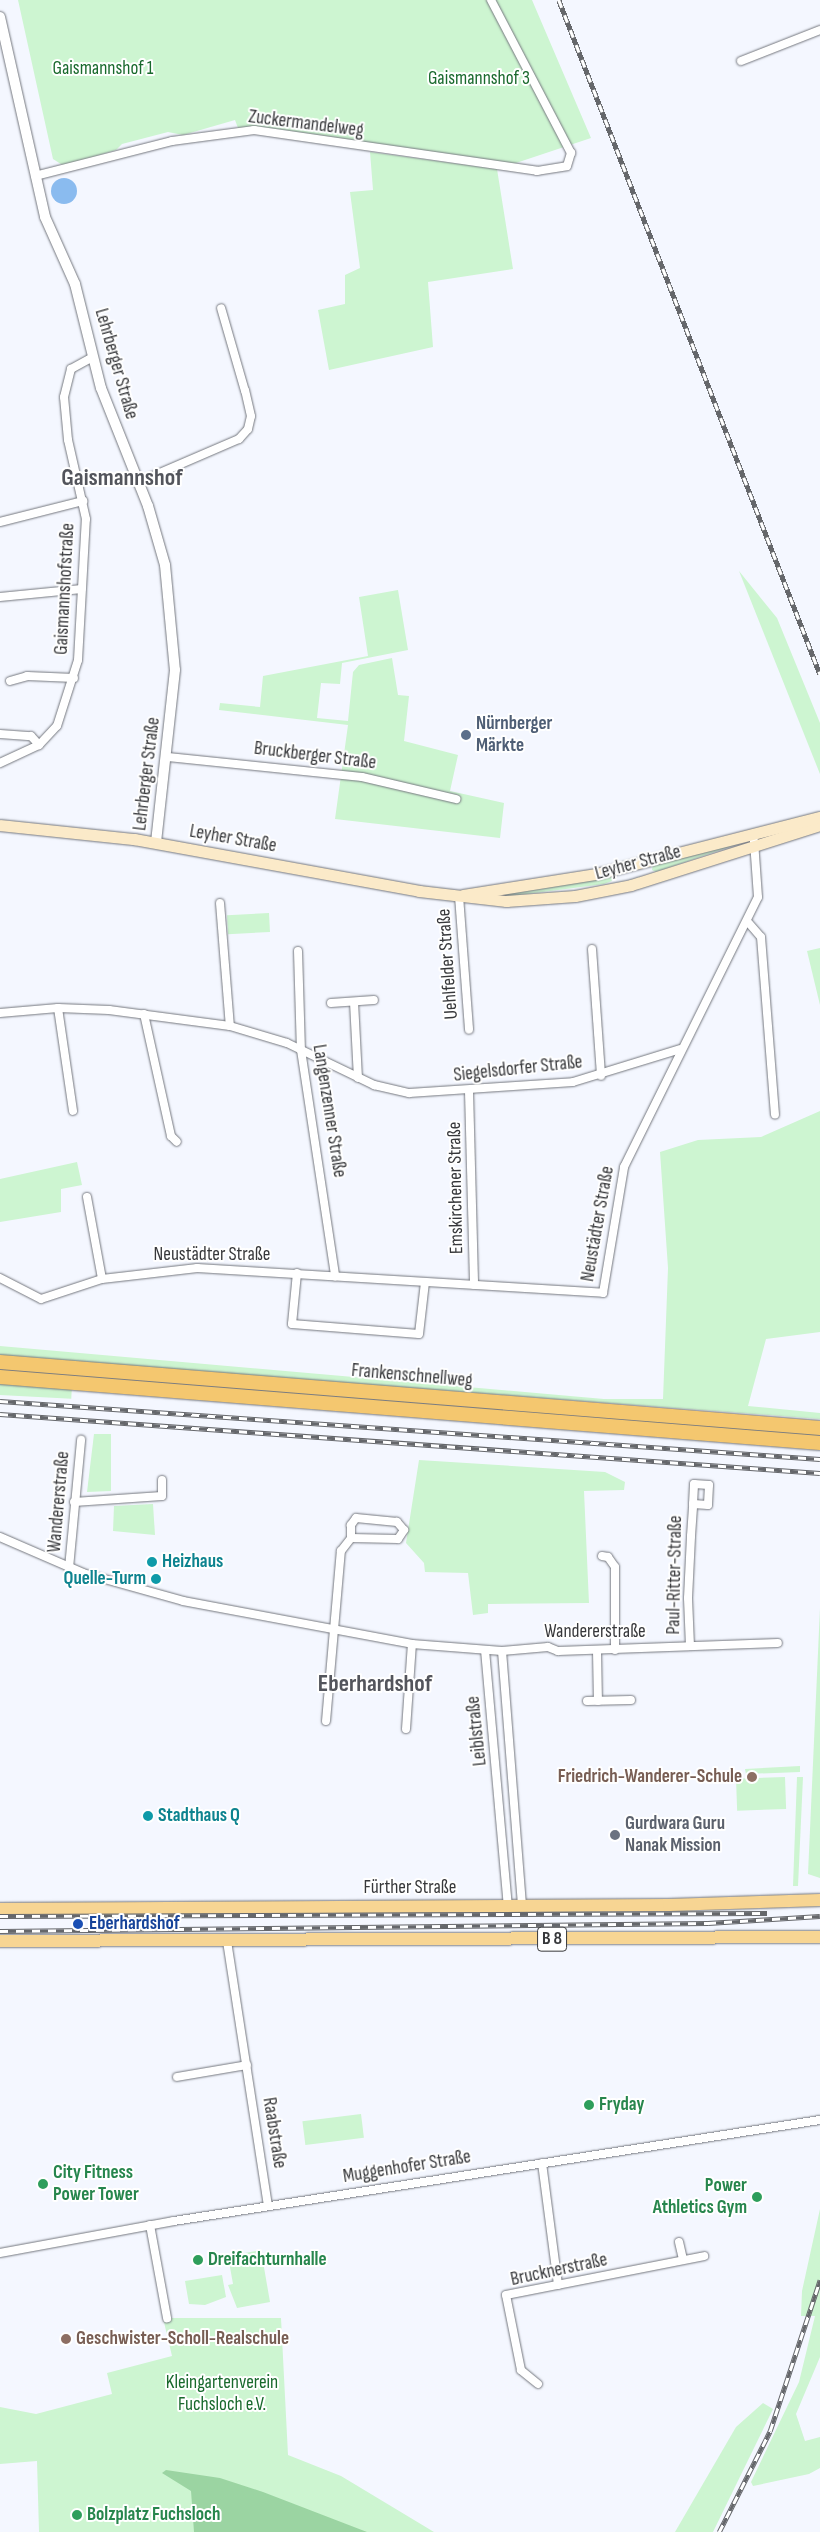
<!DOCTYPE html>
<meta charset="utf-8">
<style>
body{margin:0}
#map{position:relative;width:820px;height:2532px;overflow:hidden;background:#f4f7ff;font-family:"Sofia Sans Condensed",sans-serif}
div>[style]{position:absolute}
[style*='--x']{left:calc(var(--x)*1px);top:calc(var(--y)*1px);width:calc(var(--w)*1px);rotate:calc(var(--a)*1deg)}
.green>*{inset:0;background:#cdf5d1;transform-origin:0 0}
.forest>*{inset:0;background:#9bd4a2}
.water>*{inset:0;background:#8abbef}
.round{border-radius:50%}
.roads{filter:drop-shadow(0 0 1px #74777e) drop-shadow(0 0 1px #74777e)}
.minor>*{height:8px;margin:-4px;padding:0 4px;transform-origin:4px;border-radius:4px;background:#fff}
.tertiary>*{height:10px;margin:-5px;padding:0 5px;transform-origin:5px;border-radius:5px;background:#fff}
.secondary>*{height:11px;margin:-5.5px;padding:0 5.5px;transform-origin:5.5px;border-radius:5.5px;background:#fbeac9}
.primary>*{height:12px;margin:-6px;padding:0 6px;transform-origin:6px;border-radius:6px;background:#f7d593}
.trunk>*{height:14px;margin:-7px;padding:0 7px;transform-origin:7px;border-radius:7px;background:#f4c76f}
.rail>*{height:4.5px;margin-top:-2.25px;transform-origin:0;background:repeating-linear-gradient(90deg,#fff 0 8px,#65676b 0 16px);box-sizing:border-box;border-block:1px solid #65676b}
.dots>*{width:14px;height:14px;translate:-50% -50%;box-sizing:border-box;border:2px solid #fff;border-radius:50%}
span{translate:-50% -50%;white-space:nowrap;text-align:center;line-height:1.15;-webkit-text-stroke:4px #fff;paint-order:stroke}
.shield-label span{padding:1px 4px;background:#fff;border:1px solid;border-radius:4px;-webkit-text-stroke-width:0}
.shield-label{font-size:18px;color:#37383b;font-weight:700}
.park-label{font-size:19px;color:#18692c}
.street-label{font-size:19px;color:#37383b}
.service-label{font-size:19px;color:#4e5e75;font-weight:700}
.left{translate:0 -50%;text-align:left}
.culture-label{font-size:19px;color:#0d838f;font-weight:700}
.right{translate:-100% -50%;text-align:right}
.education-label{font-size:19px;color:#785e54;font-weight:700}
.worship-label{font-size:19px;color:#5b616d;font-weight:700}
.transit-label{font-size:19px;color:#164399;font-weight:700}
.leisure-label{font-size:19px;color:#27864d;font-weight:700}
.district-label{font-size:24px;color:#53555c;font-weight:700}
</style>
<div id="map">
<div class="green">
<i style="clip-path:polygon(18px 0,532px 0,591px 138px,513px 164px,268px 128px,238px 128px,235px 120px,183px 135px,168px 132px,122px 144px,116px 150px,64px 166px,53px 159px)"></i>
<i style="clip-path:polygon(370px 152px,497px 169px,513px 269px,428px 282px,433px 347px,329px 370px,318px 310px,345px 304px,345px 275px,360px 268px,350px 192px,373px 190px)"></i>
<i style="clip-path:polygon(739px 571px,777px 618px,820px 723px,820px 774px)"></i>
<i style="clip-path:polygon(398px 590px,408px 650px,342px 663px,340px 684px,321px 683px,317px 718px,348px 721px,353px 672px,359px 665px,392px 658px,398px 695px,409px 696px,404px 741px,458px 755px,450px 791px,504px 803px,500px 838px,335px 819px,348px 725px,219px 710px,220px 703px,260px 707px,263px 676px,368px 656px,359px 597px)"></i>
<i style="clip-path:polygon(741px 843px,656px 872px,652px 870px,653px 864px)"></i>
<i style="clip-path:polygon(611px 874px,612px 881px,604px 884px,505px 897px,479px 895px)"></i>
<i style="left:269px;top:913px;width:19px;height:42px;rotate:87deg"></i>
<i style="clip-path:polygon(820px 948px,820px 1005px,807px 951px)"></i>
<i style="clip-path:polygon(820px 1111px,820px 1332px,766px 1339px,748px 1406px,820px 1413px,820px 1419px,0 1357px,0 1346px,604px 1399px,663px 1399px,668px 1268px,660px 1152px,698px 1140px,761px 1137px)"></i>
<i style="clip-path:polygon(77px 1162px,82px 1185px,61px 1189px,61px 1212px,0 1222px,0 1179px)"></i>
<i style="left:0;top:1383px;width:72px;height:12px;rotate:3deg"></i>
<i style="clip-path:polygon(94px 1434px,111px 1434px,111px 1491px,87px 1492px)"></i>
<i style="clip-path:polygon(419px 1460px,605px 1472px,625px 1482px,624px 1490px,584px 1491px,589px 1603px,488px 1604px,488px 1613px,473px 1615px,468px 1573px,425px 1572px,424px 1563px,406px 1543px)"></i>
<i style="clip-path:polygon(153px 1504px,155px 1535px,113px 1531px,114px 1506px)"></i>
<i style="clip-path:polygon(820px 1608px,820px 1878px,808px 1874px)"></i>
<i style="clip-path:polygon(800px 1766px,800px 1772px,746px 1774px,745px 1769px)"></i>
<i style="left:785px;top:1777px;width:32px;height:49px;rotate:88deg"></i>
<i style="clip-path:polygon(797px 1777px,803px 1777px,798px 1886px,793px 1886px)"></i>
<i style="left:361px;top:2114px;width:24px;height:59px;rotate:83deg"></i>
<i style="clip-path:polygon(820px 2209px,820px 2357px,796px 2414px,805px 2441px,820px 2437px,820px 2468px,809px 2474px,753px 2486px,751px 2482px,799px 2382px,815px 2316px,801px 2316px,802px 2291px)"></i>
<i style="clip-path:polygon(261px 2250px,270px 2302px,237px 2308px,228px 2285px,233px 2284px,228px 2256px)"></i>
<i style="clip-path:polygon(222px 2275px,226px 2297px,205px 2305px,189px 2304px,185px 2281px)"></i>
<i style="clip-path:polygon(163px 2318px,281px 2318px,288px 2455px,341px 2476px,434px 2532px,39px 2532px,37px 2461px,0 2464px,0 2407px,36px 2414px,112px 2394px,107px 2373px,172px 2356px)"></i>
<i style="clip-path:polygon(763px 2403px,773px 2409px,713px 2532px,675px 2532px,736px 2427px)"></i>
</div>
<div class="forest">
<i style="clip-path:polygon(166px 2470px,220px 2478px,263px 2492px,367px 2532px,194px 2532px,191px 2491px,162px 2473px)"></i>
</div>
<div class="water">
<i class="round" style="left:51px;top:178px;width:26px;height:26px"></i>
</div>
<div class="roads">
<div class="minor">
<i style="--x:741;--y:61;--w:85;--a:-21.4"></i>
<i style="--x:35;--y:176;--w:141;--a:-14.3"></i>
<i style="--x:172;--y:141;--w:83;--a:-7.6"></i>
<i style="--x:254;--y:130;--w:286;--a:8.2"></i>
<i style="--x:537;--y:171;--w:30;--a:-9"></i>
<i style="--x:567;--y:166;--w:14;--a:-73"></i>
<i style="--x:571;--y:153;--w:173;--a:-117.6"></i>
<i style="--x:139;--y:482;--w:109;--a:-23.3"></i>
<i style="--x:239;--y:439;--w:13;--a:-48"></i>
<i style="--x:248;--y:429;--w:13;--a:-77"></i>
<i style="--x:251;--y:416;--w:26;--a:-103"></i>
<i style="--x:245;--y:391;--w:86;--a:-106.1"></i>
<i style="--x:0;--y:522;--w:86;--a:-14.2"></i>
<i style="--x:0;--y:597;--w:82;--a:-5.6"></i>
<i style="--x:10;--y:681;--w:18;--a:-16"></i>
<i style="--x:27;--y:676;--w:47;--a:2.4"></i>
<i style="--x:0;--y:734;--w:31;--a:4"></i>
<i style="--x:31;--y:736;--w:12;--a:48"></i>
<i style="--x:168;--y:757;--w:195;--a:5.9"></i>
<i style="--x:362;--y:777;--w:97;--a:13.2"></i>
<i style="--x:0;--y:763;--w:43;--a:-24.8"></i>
<i style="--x:39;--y:745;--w:26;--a:-47"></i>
<i style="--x:57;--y:726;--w:69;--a:-72.3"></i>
<i style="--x:78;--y:660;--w:141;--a:-86.8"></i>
<i style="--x:86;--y:519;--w:81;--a:-102.8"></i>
<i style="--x:68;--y:440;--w:43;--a:-95.3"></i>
<i style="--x:64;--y:397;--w:29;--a:-76"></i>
<i style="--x:71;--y:369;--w:25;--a:-29"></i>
<i style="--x:459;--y:896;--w:134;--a:85.7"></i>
<i style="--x:220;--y:903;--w:123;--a:85.4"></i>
<i style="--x:747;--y:921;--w:21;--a:49"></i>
<i style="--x:761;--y:937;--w:178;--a:85.5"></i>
<i style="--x:592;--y:949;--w:127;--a:85.9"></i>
<i style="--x:298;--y:951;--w:99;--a:88.3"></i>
<i style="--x:301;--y:1050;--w:229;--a:81.4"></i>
<i style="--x:354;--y:1002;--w:76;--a:87"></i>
<i style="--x:331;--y:1003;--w:43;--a:-4"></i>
<i style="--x:58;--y:1008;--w:104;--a:81.7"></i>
<i style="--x:0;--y:1013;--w:58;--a:-4.9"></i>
<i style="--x:58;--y:1008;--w:51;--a:2.2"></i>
<i style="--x:109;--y:1010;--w:122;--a:7.5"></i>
<i style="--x:230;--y:1026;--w:59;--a:16.6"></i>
<i style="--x:287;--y:1043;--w:97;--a:25.8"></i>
<i style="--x:374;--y:1085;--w:36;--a:13"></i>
<i style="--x:409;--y:1093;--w:164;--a:-3.8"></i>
<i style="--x:573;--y:1082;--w:112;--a:-17.1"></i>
<i style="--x:144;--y:1014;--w:125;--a:77.5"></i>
<i style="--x:171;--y:1136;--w:8;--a:45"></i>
<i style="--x:469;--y:1091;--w:194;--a:88.5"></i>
<i style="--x:87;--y:1197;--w:83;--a:79.6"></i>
<i style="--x:297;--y:1273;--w:51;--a:95.6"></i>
<i style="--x:292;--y:1324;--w:127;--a:4.5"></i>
<i style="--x:419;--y:1334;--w:52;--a:-83.4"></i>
<i style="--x:0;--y:1278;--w:46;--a:27.1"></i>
<i style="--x:41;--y:1299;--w:64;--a:-18.2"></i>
<i style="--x:102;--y:1279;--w:96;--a:-6.6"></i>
<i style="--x:197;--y:1268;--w:407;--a:3.5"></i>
<i style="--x:603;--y:1293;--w:128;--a:-80.5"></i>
<i style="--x:624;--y:1167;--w:301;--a:-63.6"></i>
<i style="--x:758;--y:897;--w:56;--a:-94.1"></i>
<i style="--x:74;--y:1502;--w:88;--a:-3.9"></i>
<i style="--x:162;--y:1496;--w:16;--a:-90"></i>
<i style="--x:0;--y:1537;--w:90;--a:23.4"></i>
<i style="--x:83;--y:1573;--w:104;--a:15.6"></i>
<i style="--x:183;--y:1601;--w:233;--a:10.6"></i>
<i style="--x:412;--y:1644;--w:90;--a:4.4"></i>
<i style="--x:502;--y:1651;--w:46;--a:-5"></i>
<i style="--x:548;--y:1647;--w:11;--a:22"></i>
<i style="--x:558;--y:1651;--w:220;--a:-2.1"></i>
<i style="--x:602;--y:1556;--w:6;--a:9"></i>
<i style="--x:608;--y:1557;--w:12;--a:55"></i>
<i style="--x:615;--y:1567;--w:83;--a:90"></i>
<i style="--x:69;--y:1568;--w:129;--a:-84.6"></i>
<i style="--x:690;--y:1646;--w:48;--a:-92.4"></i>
<i style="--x:688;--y:1598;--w:62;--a:-87.2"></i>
<i style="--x:691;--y:1536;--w:32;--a:-86"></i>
<i style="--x:693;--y:1504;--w:20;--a:-87"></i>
<i style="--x:694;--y:1484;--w:15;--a:4"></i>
<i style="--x:709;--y:1485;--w:20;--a:93"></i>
<i style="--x:708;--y:1505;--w:15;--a:-176"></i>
<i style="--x:485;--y:1650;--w:258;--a:84.9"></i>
<i style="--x:502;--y:1651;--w:256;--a:85.5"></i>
<i style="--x:597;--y:1651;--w:50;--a:88.9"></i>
<i style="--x:587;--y:1701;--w:44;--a:-1.3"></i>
<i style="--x:326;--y:1721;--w:171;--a:-85"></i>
<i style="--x:341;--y:1551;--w:16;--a:-52"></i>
<i style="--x:351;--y:1538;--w:47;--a:1.2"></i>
<i style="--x:398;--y:1539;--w:11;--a:-56"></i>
<i style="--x:404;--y:1530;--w:11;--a:-131"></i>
<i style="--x:397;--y:1522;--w:41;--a:-174.4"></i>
<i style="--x:356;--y:1518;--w:9;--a:126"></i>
<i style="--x:351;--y:1525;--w:13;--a:90"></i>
<i style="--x:406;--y:1729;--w:85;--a:-86"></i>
<i style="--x:227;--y:1941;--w:267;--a:81.2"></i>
<i style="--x:177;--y:2077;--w:71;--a:-9.7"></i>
<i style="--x:542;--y:2163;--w:123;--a:82.5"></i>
<i style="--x:150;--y:2225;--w:95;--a:79.6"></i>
<i style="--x:679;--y:2242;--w:18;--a:77"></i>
<i style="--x:0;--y:2253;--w:177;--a:-10.4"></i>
<i style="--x:174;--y:2221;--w:654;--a:-8.89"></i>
<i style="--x:538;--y:2384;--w:22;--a:-141"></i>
<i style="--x:521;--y:2370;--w:76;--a:-101.3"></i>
<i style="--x:506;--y:2295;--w:202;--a:-11.1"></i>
</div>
<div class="tertiary">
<i style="--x:0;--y:17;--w:205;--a:77.3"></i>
<i style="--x:45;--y:217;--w:73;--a:65.9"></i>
<i style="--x:75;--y:284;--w:107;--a:76"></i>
<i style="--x:101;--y:388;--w:127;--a:68.3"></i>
<i style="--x:148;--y:506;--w:61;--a:73.9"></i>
<i style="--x:165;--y:565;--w:105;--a:84.6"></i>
<i style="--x:175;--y:670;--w:174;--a:96.3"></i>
</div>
<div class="secondary">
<i style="--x:0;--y:825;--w:135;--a:6"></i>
<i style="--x:134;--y:839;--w:290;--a:10.3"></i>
<i style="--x:419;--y:891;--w:88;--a:6.6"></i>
<i style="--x:506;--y:901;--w:69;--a:-4.1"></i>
<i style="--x:575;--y:896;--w:57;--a:-11.1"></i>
<i style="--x:631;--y:885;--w:198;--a:-17.6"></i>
<i style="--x:463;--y:895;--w:135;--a:-9"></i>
<i style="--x:596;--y:874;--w:231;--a:-14.3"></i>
</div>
<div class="primary">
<i style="--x:0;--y:1909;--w:669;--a:-0.34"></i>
<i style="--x:669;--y:1905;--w:151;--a:-1.9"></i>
<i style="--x:0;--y:1941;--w:820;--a:-0.28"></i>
</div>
<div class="trunk">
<i style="--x:0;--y:1362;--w:823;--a:4.6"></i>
<i style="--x:0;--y:1377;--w:823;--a:4.6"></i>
</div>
</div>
<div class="rail">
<i style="--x:559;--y:0;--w:723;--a:68.83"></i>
<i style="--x:0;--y:1401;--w:822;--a:4.05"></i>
<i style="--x:0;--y:1414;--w:822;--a:4.12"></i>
<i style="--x:0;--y:1916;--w:767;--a:-0.22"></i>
<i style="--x:0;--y:1931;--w:708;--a:-0.65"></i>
<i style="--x:708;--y:1923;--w:112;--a:-3.6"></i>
<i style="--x:719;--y:2532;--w:113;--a:-63.2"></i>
<i style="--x:770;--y:2431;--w:159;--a:-71.7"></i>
</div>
<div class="dots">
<i style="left:466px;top:735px;background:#5c6f8a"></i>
<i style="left:152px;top:1562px;background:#0f9aa8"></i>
<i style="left:156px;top:1579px;background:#0f9aa8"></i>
<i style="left:752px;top:1777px;background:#8d6e63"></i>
<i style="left:148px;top:1816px;background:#0f9aa8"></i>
<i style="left:615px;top:1835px;background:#6b7280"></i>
<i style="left:78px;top:1924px;background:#1a4fb4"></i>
<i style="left:589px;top:2105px;background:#2e9e5b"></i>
<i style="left:43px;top:2184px;background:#2e9e5b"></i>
<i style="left:757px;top:2197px;background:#2e9e5b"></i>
<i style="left:198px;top:2260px;background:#2e9e5b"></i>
<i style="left:66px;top:2339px;background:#8d6e63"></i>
<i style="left:77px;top:2515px;background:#2e9e5b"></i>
</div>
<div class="shield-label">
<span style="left:552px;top:1939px">B 8</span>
</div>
<div class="park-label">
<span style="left:103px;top:69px">Gaismannshof 1</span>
<span style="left:479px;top:79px">Gaismannshof 3</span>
<span style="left:222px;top:2394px">Kleingartenverein<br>Fuchsloch e.V.</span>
</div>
<div class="street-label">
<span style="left:306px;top:124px;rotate:7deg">Zuckermandelweg</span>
<span style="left:116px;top:364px;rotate:74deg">Lehrberger Straße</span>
<span style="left:65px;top:589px;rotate:-87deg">Gaismannshofstraße</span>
<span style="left:315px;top:756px;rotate:7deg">Bruckberger Straße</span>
<span style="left:147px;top:774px;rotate:-83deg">Lehrberger Straße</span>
<span style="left:233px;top:839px;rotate:10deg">Leyher Straße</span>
<span style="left:638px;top:863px;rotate:-15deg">Leyher Straße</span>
<span style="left:448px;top:964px;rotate:-94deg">Uehlfelder Straße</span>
<span style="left:518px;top:1069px;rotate:-6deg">Siegelsdorfer Straße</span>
<span style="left:329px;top:1111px;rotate:81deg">Langenzenner Straße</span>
<span style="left:456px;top:1188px;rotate:-91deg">Emskirchener Straße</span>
<span style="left:598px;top:1224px;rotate:-80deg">Neustädter Straße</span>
<span style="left:212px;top:1255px">Neustädter Straße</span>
<span style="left:412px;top:1376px;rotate:5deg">Frankenschnellweg</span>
<span style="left:59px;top:1502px;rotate:-85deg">Wandererstraße</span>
<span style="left:675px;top:1575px;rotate:-89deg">Paul-Ritter-Straße</span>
<span style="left:595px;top:1632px">Wandererstraße</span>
<span style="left:477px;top:1731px;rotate:-96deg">Leiblstraße</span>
<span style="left:410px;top:1888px">Fürther Straße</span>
<span style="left:274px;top:2133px;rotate:81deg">Raabstraße</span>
<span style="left:407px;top:2167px;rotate:-9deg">Muggenhofer Straße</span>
<span style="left:559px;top:2270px;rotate:-12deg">Brucknerstraße</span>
</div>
<div class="service-label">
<span class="left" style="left:476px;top:735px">Nürnberger<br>Märkte</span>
</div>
<div class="culture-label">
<span class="left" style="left:162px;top:1562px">Heizhaus</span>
<span class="right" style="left:146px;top:1579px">Quelle-Turm</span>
<span class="left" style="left:158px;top:1816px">Stadthaus Q</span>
</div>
<div class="education-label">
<span class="right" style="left:742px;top:1777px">Friedrich-Wanderer-Schule</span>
<span class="left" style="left:76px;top:2339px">Geschwister-Scholl-Realschule</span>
</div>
<div class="worship-label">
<span class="left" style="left:625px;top:1835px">Gurdwara Guru<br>Nanak Mission</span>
</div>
<div class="transit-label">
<span class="left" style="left:89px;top:1924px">Eberhardshof</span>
</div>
<div class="leisure-label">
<span class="left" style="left:599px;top:2105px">Fryday</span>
<span class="left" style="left:53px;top:2184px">City Fitness<br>Power Tower</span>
<span class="right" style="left:747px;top:2197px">Power<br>Athletics Gym</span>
<span class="left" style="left:208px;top:2260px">Dreifachturnhalle</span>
<span class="left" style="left:87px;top:2515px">Bolzplatz Fuchsloch</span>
</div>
<div class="district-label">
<span style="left:122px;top:478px">Gaismannshof</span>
<span style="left:375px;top:1684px">Eberhardshof</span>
</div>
</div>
